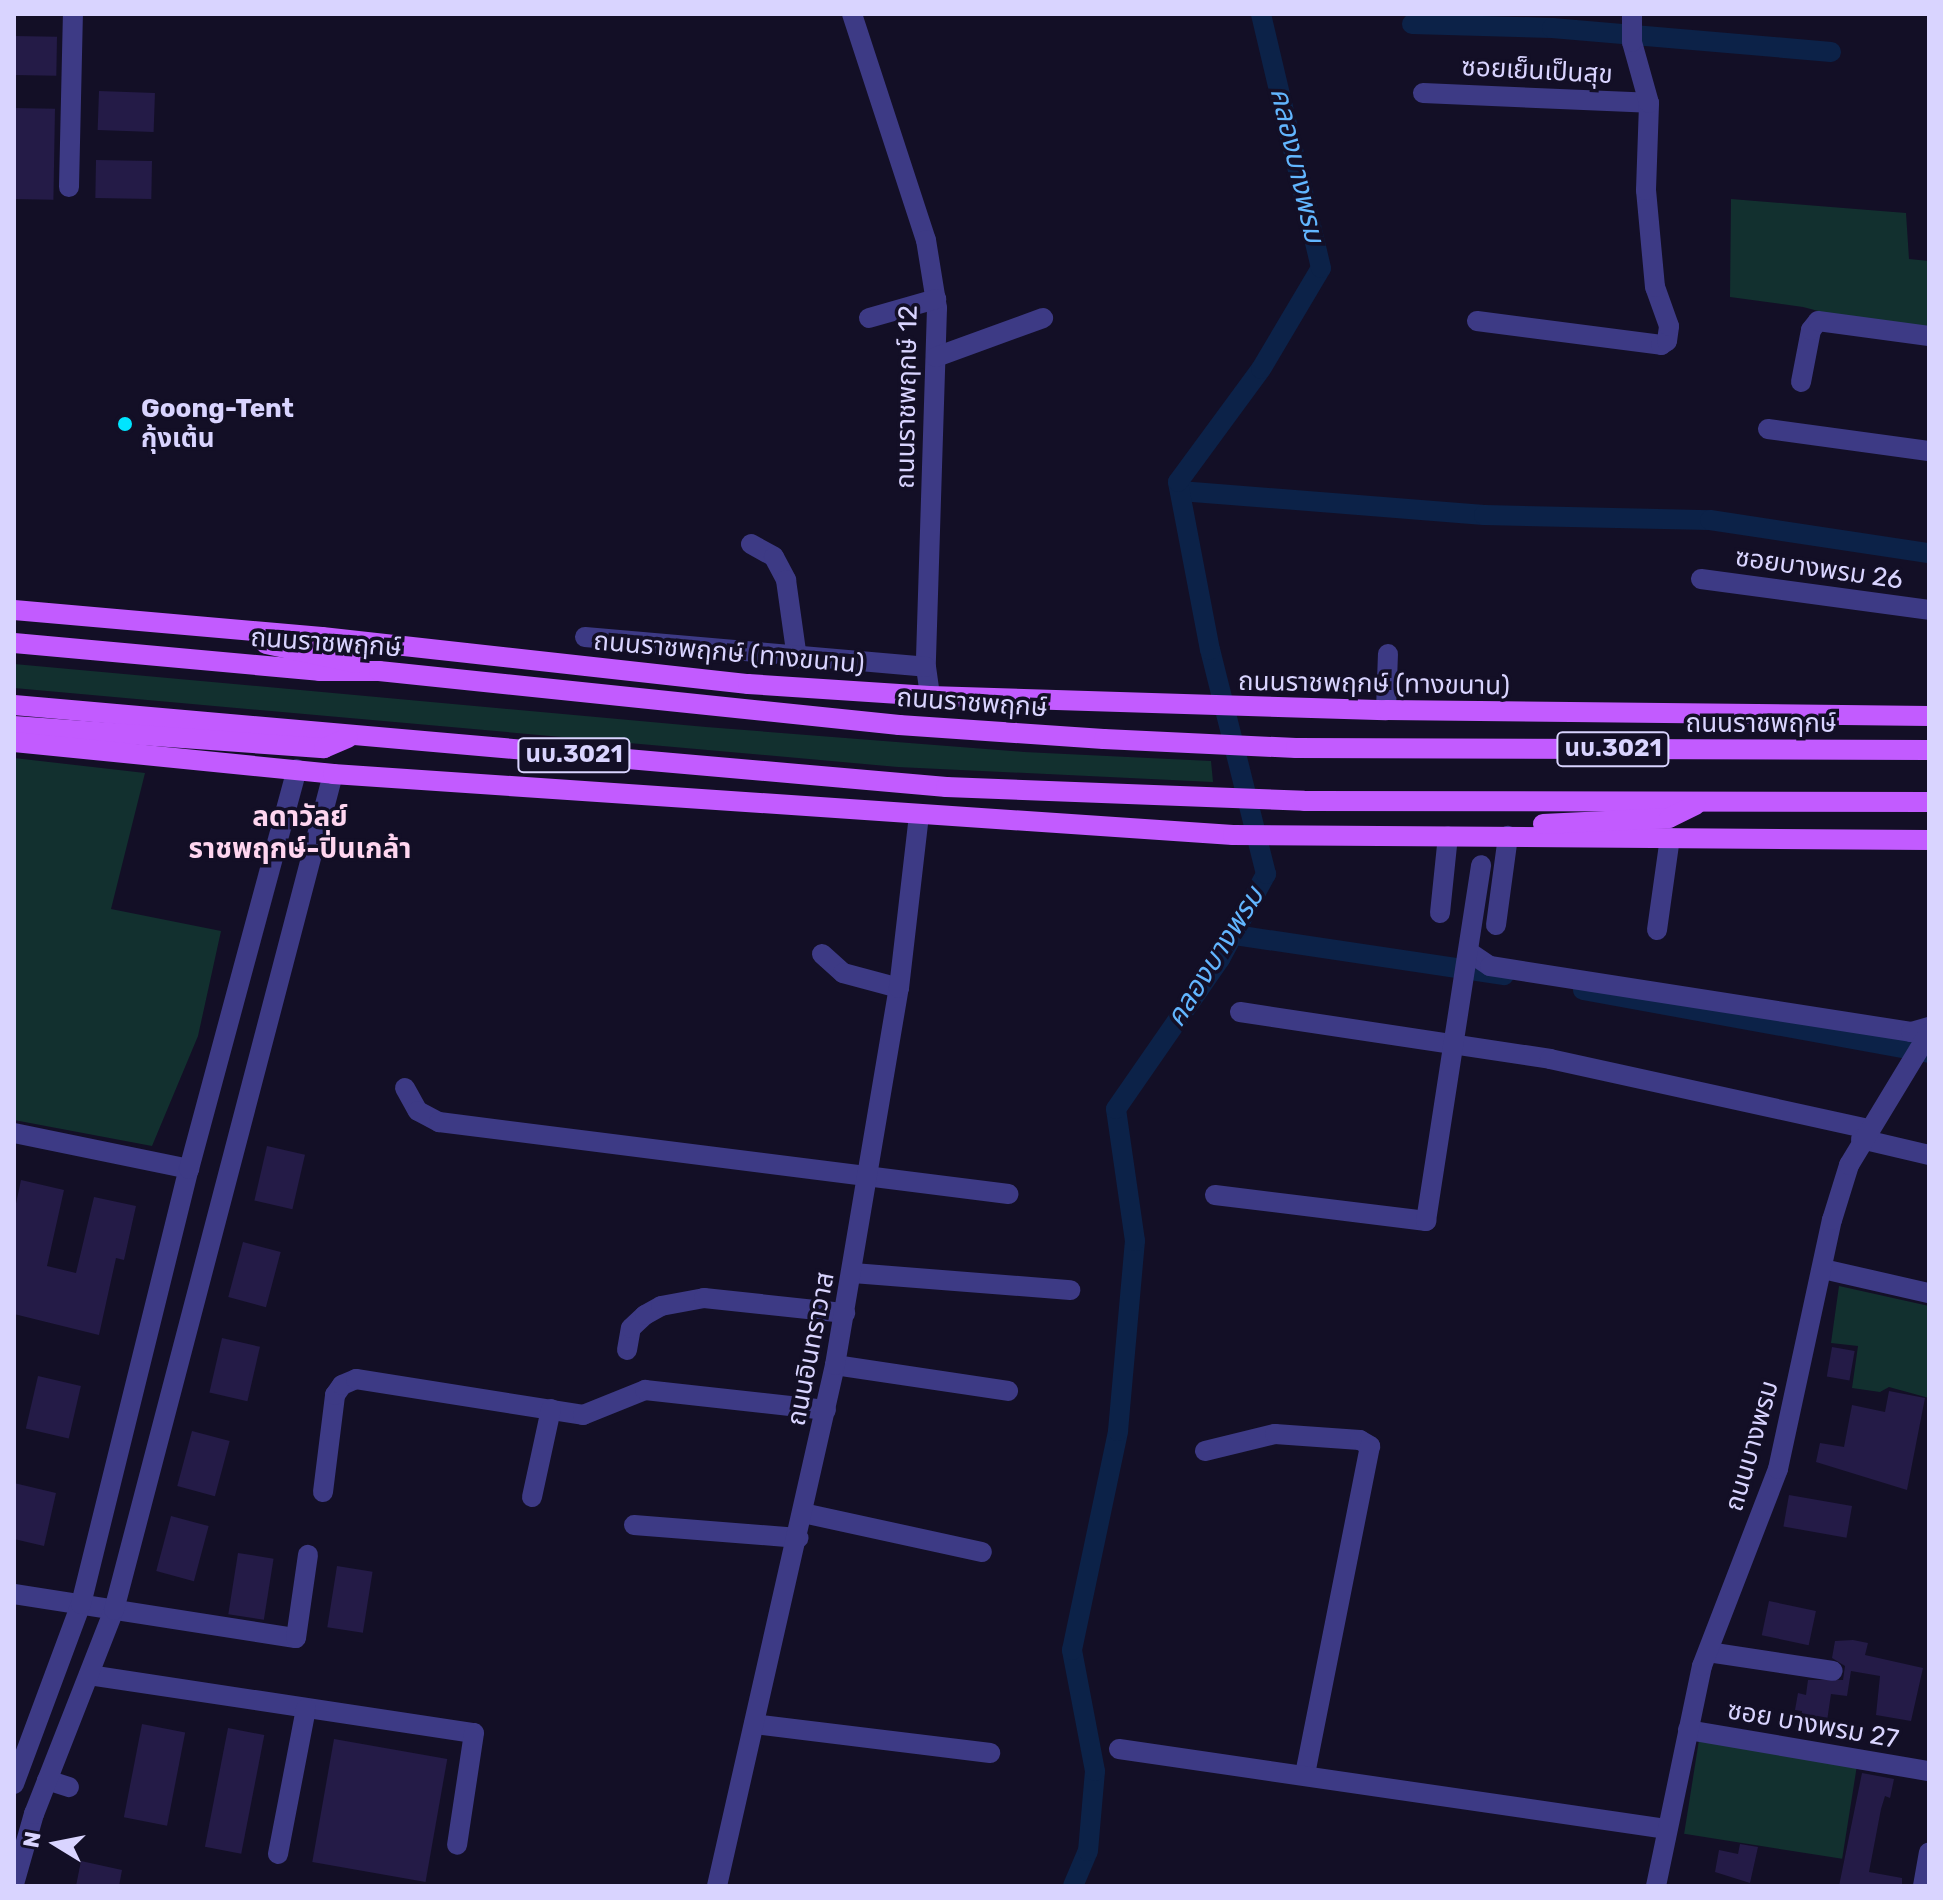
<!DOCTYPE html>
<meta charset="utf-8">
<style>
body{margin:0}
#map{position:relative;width:1943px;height:1900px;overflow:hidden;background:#130f26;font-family:Rubik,"Noto Sans Thai",sans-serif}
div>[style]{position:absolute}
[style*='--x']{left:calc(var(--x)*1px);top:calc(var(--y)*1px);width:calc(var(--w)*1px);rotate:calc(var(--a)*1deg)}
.green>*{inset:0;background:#12302f;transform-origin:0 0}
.canal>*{height:20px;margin:-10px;padding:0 10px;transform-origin:10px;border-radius:10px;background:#0c2248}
.building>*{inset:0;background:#241b47;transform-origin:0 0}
.minor>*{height:20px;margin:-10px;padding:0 10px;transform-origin:10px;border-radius:10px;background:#3d3a85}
.major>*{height:20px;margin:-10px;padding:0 10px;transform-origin:10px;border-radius:10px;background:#c25bff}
.dots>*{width:22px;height:22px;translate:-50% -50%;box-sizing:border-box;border:4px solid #130f26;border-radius:50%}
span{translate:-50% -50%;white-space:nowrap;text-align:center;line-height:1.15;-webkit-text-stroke:7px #130f26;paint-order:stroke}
.shield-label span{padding:2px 6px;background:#130f26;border:2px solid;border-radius:6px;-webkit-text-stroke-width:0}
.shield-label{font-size:24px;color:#d9d4ff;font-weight:700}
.street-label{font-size:26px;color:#d9d4ff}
.poi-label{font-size:26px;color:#d9d4ff;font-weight:700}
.left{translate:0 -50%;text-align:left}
.water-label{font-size:28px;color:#62b6ff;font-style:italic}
.neighbourhood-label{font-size:28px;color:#ffd6f0;font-weight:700}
.frame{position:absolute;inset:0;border:16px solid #d9d4ff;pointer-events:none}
.north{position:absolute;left:16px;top:1804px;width:80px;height:80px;-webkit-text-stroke:6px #130f26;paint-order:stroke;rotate:280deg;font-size:22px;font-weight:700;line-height:32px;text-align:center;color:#d9d4ff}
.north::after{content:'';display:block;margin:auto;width:28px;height:36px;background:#d9d4ff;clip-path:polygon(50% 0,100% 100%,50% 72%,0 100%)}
</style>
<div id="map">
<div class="green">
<i style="clip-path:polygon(1731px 199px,1906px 213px,1909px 259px,1929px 261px,1929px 330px,1887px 329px,1803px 307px,1730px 297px)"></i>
<i style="clip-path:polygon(14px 664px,706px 727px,1024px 752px,1211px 761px,1213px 782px,898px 767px,14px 688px)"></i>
<i style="clip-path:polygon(14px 758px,145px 773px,111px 909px,221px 931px,198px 1036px,152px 1146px,14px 1120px)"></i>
<i style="clip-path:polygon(1839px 1286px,1929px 1306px,1929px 1398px,1889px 1387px,1880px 1392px,1852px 1388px,1858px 1346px,1831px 1343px)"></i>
<i style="left:1699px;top:1740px;width:160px;height:95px;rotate:9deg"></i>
</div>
<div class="canal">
<i style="--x:1412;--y:24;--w:140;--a:1.6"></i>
<i style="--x:1552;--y:28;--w:280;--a:4.9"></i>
<i style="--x:1180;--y:491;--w:305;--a:4.5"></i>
<i style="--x:1484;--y:515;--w:226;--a:1.3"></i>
<i style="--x:1710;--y:520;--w:221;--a:8.6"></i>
<i style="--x:1235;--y:935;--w:272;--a:8.5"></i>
<i style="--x:1583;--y:990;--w:352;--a:10.3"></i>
<i style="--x:1073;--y:1886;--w:38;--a:-67"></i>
<i style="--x:1088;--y:1851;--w:80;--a:-85"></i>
<i style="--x:1095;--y:1771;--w:123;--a:-100.8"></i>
<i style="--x:1072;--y:1650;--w:224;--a:-78.1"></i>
<i style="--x:1118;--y:1431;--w:191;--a:-84.9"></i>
<i style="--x:1135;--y:1241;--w:133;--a:-98.2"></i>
<i style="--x:1116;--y:1109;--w:183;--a:-55.3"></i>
<i style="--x:1220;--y:959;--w:97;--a:-61.6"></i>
<i style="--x:1266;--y:874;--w:231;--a:-104"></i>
<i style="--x:1210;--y:650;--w:171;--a:-100.8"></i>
<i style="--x:1178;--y:482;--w:140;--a:-53.7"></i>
<i style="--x:1261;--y:369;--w:117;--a:-59.3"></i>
<i style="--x:1321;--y:268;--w:261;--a:-103.3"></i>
</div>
<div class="building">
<i style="left:14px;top:36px;width:43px;height:39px;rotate:1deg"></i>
<i style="left:99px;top:91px;width:56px;height:39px;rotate:2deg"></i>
<i style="left:14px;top:108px;width:41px;height:91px;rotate:1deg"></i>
<i style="left:96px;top:160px;width:56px;height:38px;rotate:1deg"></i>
<i style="left:267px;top:1146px;width:39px;height:56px;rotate:13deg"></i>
<i style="clip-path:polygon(21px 1180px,64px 1190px,47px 1266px,76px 1273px,94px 1197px,136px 1206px,124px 1260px,116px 1258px,99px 1335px,14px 1314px,14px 1213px)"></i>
<i style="left:243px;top:1242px;width:39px;height:57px;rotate:15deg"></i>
<i style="left:222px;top:1338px;width:39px;height:56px;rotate:13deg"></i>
<i style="left:1832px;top:1347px;width:23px;height:30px;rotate:10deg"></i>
<i style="left:38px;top:1376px;width:44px;height:54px;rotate:13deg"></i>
<i style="clip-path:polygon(1889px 1391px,1925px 1398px,1907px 1490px,1816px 1462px,1820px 1443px,1844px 1447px,1852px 1405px,1885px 1412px)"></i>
<i style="left:192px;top:1431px;width:39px;height:57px;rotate:15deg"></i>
<i style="clip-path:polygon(14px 1483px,56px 1493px,44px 1546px,14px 1539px)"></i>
<i style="left:1789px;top:1495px;width:64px;height:32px;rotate:10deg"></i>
<i style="left:171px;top:1516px;width:39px;height:57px;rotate:15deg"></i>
<i style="left:238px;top:1553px;width:36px;height:62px;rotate:9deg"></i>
<i style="left:337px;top:1566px;width:36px;height:62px;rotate:9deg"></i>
<i style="left:1769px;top:1601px;width:48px;height:35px;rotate:12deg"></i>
<i style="clip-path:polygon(1853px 1640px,1868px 1643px,1865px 1655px,1923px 1668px,1911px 1721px,1876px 1715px,1880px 1676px,1851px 1671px,1847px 1696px,1831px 1694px,1827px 1721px,1801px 1718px,1802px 1711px,1795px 1710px,1798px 1693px,1806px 1695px,1808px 1680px,1843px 1680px,1845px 1666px,1832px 1658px,1835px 1641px)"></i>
<i style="left:142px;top:1724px;width:44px;height:95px;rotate:11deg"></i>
<i style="left:228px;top:1728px;width:37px;height:121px;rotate:11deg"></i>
<i style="left:334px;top:1739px;width:115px;height:125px;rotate:10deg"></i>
<i style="clip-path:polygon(1862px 1773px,1894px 1779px,1890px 1798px,1885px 1796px,1881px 1809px,1869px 1872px,1902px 1878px,1902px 1886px,1839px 1886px)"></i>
<i style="clip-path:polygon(1740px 1844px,1758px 1847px,1750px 1883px,1715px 1872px,1719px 1850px,1738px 1854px)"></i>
<i style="clip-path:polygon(81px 1861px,122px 1870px,119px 1886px,76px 1886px)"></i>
</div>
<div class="minor">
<i style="--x:852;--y:14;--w:238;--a:71.9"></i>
<i style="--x:926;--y:240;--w:69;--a:80.8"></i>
<i style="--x:937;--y:308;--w:359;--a:91.8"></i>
<i style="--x:926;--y:667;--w:29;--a:82"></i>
<i style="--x:1423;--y:93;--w:226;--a:2.5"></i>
<i style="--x:69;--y:187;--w:173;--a:-88.7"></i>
<i style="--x:869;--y:318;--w:70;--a:-15.8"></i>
<i style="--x:1477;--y:321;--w:186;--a:7.4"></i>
<i style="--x:1661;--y:345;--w:7;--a:-34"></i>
<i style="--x:1667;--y:341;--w:15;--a:-82"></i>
<i style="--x:1669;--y:326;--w:41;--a:-109.7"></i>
<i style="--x:1655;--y:287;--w:97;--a:-95.3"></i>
<i style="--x:1646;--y:190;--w:87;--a:-88"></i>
<i style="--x:1649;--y:103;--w:63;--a:-105.6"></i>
<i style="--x:1632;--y:42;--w:28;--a:-90"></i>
<i style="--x:936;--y:357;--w:114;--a:-20"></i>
<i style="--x:1801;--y:382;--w:53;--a:-79.1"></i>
<i style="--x:1811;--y:330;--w:11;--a:-52"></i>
<i style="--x:1818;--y:321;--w:112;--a:7.7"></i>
<i style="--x:1768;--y:429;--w:162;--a:7.8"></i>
<i style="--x:751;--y:544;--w:26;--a:29"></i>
<i style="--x:774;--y:557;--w:26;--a:62"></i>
<i style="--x:786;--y:580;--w:79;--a:82"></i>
<i style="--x:1701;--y:579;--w:230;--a:7.7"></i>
<i style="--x:585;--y:637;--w:342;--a:5"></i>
<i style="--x:1386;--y:710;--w:56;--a:-88"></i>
<i style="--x:1440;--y:913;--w:77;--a:-84.1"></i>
<i style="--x:1496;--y:925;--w:90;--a:-82.3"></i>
<i style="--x:1657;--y:930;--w:93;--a:-82"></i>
<i style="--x:1469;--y:952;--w:25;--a:34"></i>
<i style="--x:1490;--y:966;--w:426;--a:8.9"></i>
<i style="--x:1911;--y:1032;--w:19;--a:-16"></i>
<i style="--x:822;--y:954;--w:28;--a:42"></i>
<i style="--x:843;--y:973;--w:58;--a:15"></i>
<i style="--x:1240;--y:1012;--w:314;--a:8.6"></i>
<i style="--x:1550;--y:1059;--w:326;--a:12.4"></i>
<i style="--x:405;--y:1088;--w:26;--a:61"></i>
<i style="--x:418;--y:1111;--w:24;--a:28"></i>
<i style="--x:439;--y:1122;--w:574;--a:7.21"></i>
<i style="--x:14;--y:1133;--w:179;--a:11.6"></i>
<i style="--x:1861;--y:1139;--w:70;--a:13.2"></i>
<i style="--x:1215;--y:1195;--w:213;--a:7"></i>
<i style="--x:1426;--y:1221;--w:360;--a:-81.2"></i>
<i style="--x:1823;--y:1269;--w:109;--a:12.8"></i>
<i style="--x:853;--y:1273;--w:218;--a:4.5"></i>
<i style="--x:627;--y:1350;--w:22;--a:-80"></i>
<i style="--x:631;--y:1328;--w:19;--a:-43"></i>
<i style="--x:645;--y:1315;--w:18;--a:-29"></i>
<i style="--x:661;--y:1306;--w:44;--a:-10.5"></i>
<i style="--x:704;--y:1298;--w:142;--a:6.1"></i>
<i style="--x:835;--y:1365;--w:175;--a:8.5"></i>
<i style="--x:1205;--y:1451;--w:72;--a:-13.7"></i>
<i style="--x:1275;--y:1434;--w:85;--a:4"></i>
<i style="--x:1360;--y:1440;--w:12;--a:31"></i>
<i style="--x:1370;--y:1446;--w:335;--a:101.2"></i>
<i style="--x:323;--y:1492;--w:98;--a:-82.9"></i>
<i style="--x:335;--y:1395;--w:12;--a:-55"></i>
<i style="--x:342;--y:1385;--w:15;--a:-23"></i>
<i style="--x:356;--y:1379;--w:230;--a:9"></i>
<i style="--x:583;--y:1415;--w:67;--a:-22"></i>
<i style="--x:645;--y:1390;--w:182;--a:6.3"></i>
<i style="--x:532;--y:1497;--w:90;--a:-77.8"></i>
<i style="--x:803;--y:1513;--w:183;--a:12.3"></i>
<i style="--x:634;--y:1525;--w:165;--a:4.5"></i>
<i style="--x:14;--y:1594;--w:285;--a:8.9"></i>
<i style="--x:296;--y:1638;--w:84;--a:-81.8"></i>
<i style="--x:1708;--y:1652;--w:126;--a:8.6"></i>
<i style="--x:89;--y:1675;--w:389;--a:8.6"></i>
<i style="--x:474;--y:1733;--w:113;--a:98.6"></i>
<i style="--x:754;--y:1724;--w:238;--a:7"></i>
<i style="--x:1688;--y:1730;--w:244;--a:9.7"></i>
<i style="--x:1119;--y:1749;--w:554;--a:8.31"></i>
<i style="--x:47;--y:1780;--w:23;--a:18"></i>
<i style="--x:14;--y:1784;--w:192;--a:-69.6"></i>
<i style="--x:81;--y:1604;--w:448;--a:-76.1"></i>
<i style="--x:189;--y:1169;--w:414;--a:-74.9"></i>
<i style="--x:278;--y:1854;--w:148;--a:-79.1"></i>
<i style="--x:14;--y:1884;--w:73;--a:-74.1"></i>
<i style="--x:34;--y:1814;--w:219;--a:-68.6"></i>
<i style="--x:114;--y:1610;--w:864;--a:-75.32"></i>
<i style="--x:717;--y:1886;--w:534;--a:-77.24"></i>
<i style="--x:835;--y:1365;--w:382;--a:-80.4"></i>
<i style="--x:899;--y:988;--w:173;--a:-83.4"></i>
<i style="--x:1656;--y:1886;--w:225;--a:-78.2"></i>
<i style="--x:1702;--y:1666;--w:211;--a:-68.9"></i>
<i style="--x:1778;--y:1469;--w:255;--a:-77.8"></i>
<i style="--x:1832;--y:1220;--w:58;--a:-72.8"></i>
<i style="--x:1849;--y:1165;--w:154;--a:-58.8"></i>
<i style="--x:1923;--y:1886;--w:34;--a:-80"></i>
</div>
<div class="major">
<i style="--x:14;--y:610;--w:309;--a:5"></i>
<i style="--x:322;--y:637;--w:429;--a:6.3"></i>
<i style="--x:748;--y:684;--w:182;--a:3.8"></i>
<i style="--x:930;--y:696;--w:456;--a:1.8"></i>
<i style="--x:1386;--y:710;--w:543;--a:0.63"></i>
<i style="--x:14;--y:643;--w:306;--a:5.2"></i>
<i style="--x:319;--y:671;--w:60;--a:0"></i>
<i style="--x:379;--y:671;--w:523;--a:5.93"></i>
<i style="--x:899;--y:725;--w:205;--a:3.9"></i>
<i style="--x:1104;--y:739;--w:192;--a:2.7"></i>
<i style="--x:1296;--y:748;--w:633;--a:0.18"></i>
<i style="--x:266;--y:644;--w:92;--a:11.9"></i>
<i style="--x:14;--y:705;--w:936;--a:5.03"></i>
<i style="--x:946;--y:787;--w:358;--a:2.2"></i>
<i style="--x:1304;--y:801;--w:625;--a:0.09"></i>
<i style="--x:14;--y:726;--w:311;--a:4.1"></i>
<i style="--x:324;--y:748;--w:26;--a:-23"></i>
<i style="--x:14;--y:742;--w:321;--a:5.7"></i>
<i style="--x:333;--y:774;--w:902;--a:3.88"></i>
<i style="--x:1233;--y:835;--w:696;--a:0.41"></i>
<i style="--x:1543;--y:824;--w:126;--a:-2.7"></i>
<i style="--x:1669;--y:818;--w:30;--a:-26"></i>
</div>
<div class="dots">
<i style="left:125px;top:424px;background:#00e5ff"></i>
</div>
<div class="shield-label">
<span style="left:1613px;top:749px">นบ.3021</span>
<span style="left:574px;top:755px">นบ.3021</span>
</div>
<div class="street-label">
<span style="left:1537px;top:71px;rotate:3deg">ซอยเย็นเป็นสุข</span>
<span style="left:907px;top:397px;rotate:-89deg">ถนนราชพฤกษ์ 12</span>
<span style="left:1819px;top:569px;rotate:8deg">ซอยบางพรม 26</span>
<span style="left:326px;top:643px;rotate:4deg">ถนนราชพฤกษ์</span>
<span style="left:729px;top:653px;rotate:5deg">ถนนราชพฤกษ์ (ทางขนาน)</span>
<span style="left:1374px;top:684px;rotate:1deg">ถนนราชพฤกษ์ (ทางขนาน)</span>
<span style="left:972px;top:703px;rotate:4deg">ถนนราชพฤกษ์</span>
<span style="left:1761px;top:724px">ถนนราชพฤกษ์</span>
<span style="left:811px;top:1349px;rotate:-79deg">ถนนอินทราวาส</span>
<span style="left:1752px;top:1446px;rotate:-74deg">ถนนบางพรม</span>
<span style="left:1813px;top:1725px;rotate:10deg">ซอย บางพรม 27</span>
</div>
<div class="poi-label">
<span class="left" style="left:141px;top:424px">Goong-Tent<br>กุ้งเต้น</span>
</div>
<div class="water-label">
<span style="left:1297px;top:165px;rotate:77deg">คลองบางพรม</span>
<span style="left:1215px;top:957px;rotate:-58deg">คลองบางพรม</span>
</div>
<div class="neighbourhood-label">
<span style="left:300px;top:833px">ลดาวัลย์<br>ราชพฤกษ์-ปิ่นเกล้า</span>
</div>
<div class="frame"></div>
<div class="north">N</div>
</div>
